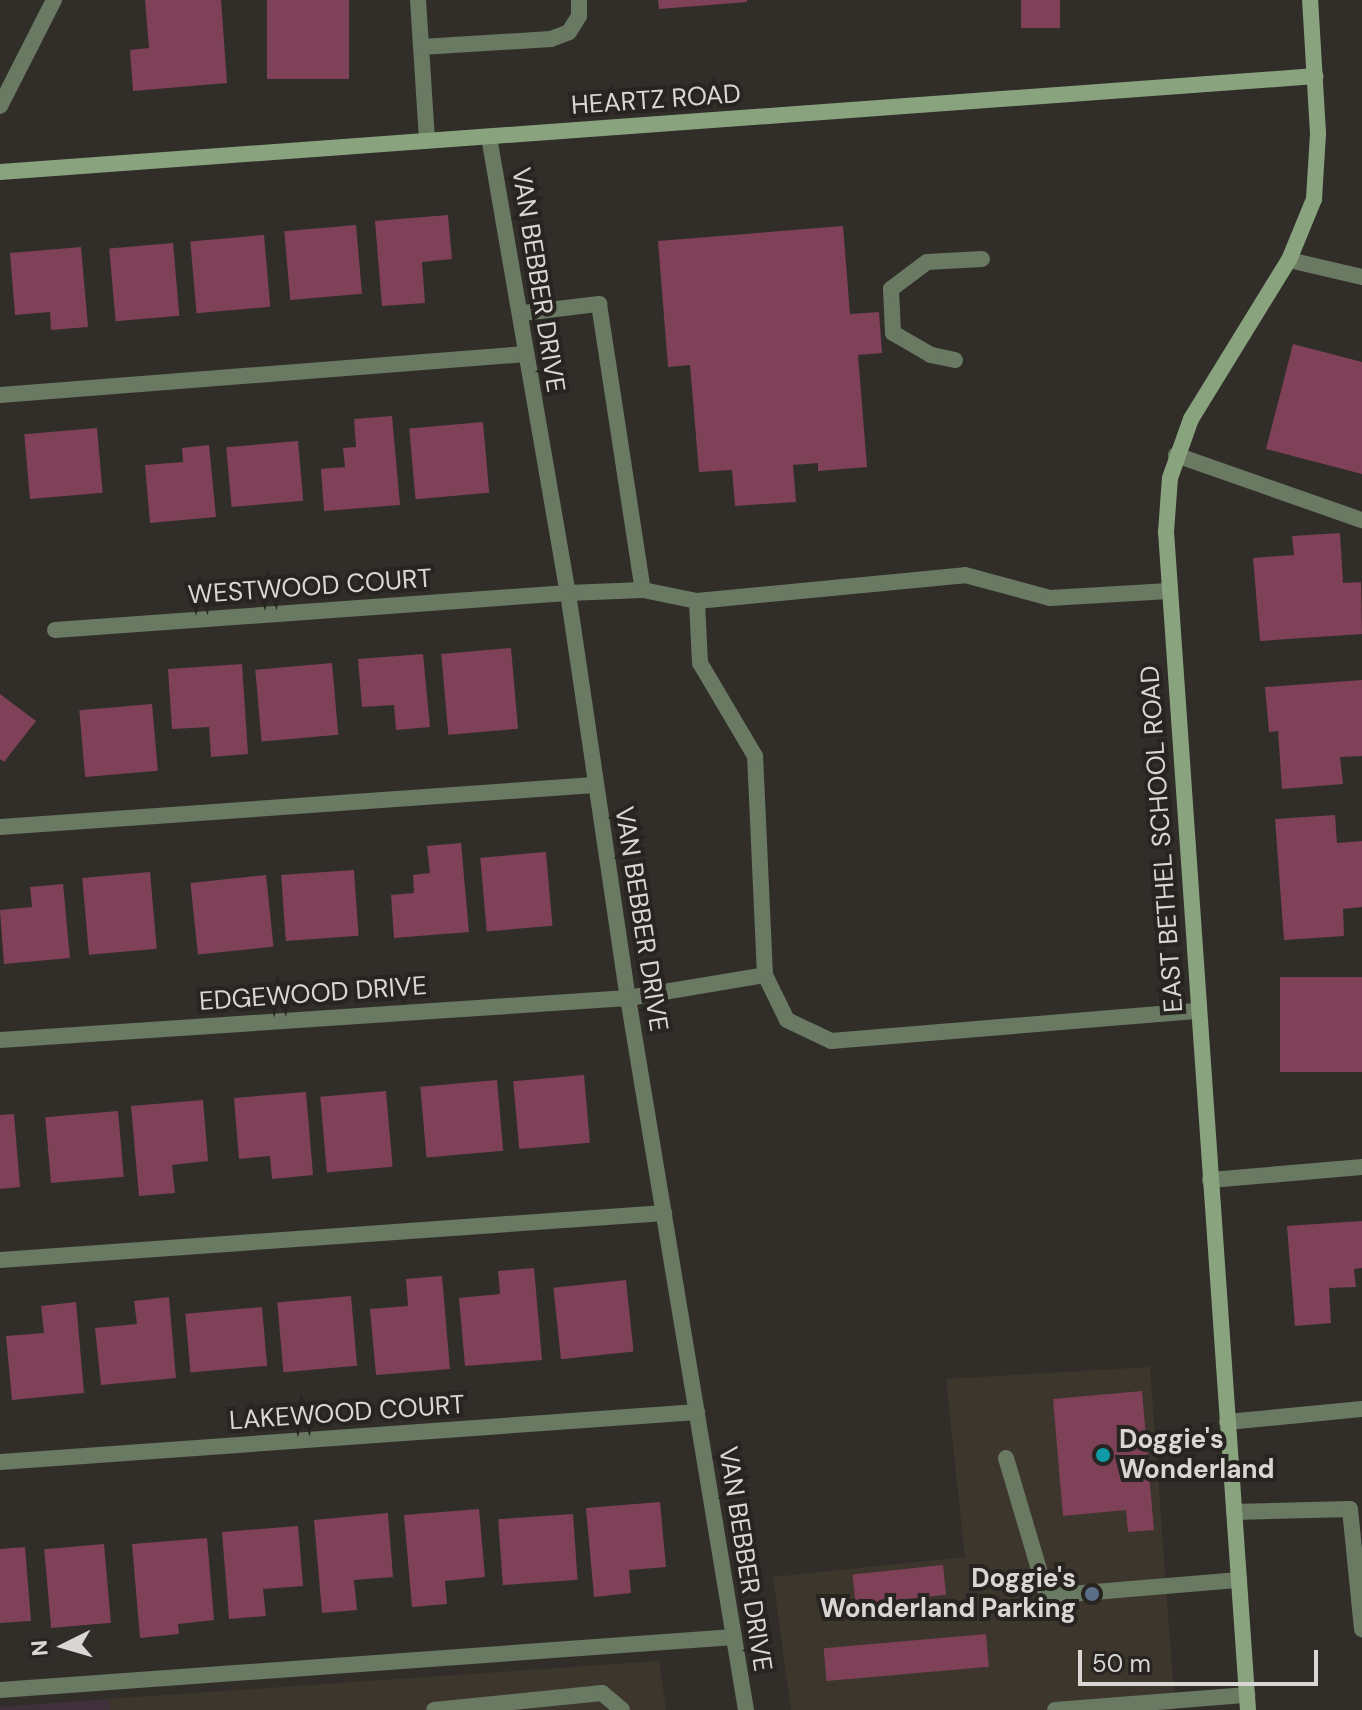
<!DOCTYPE html>
<style>
body{margin:0}
#map{position:relative;width:1362px;height:1710px;overflow:hidden;background:#312e2a;font-family:"DM Sans",sans-serif}
div>[style]{position:absolute}
[style*='--x']{left:calc(var(--x)*1px);top:calc(var(--y)*1px);width:calc(var(--w)*1px);rotate:calc(var(--a)*1deg)}
.built>*{inset:0;background:#3d362d}
.education>*{inset:0;background:#40303c}
.building>*{inset:0;background:#7e4157;transform-origin:0 0}
.lane>*{height:16px;margin:-8px;padding:0 8px;transform-origin:8px;border-radius:8px;background:#697962}
.street>*{height:16px;margin:-8px;padding:0 8px;transform-origin:8px;border-radius:8px;background:#697962}
.secondary>*{height:16px;margin:-8px;padding:0 8px;transform-origin:8px;border-radius:8px;background:#89a37f}
.dots>*{width:22px;height:22px;translate:-50% -50%;box-sizing:border-box;border:4px solid #272421;border-radius:50%}
span{translate:-50% -50%;white-space:nowrap;text-align:center;line-height:1.15;-webkit-text-stroke:8px #272421;paint-order:stroke}
.street-label{font-size:26px;color:#d9d7d4}
.poi-label{font-size:26px;color:#d9d7d4;font-weight:700}
.left{translate:0 -50%;text-align:left}
.right{translate:-100% -50%;text-align:right}
.north{position:absolute;left:24px;top:1606px;width:80px;height:80px;-webkit-text-stroke:6px #272421;paint-order:stroke;rotate:265deg;font-size:22px;font-weight:700;line-height:32px;text-align:center;color:#d9d7d4}
.north::after{content:'';display:block;margin:auto;width:28px;height:36px;background:#d9d7d4;clip-path:polygon(50% 0,100% 100%,50% 72%,0 100%)}
.scale{position:absolute;left:1078px;top:1650px;width:240px;height:36px;box-sizing:border-box;border:4px solid #d9d7d4;border-top:0;padding-left:10px;font-size:24px;line-height:28px;white-space:nowrap;color:#d9d7d4;-webkit-text-stroke:6px #272421;paint-order:stroke}
</style>
<div id="map">
<div class="built">
<i style="clip-path:polygon(1150px 1367px,1175px 1710px,791px 1710px,773px 1577px,965px 1557px,946px 1379px)"></i>
<i style="clip-path:polygon(659px 1661px,666px 1710px,110px 1710px,109px 1699px)"></i>
</div>
<div class="education">
<i style="clip-path:polygon(109px 1699px,110px 1710px,0 1710px,0 1707px)"></i>
</div>
<div class="building">
<i style="clip-path:polygon(145px 0,221px 0,227px 83px,133px 91px,130px 50px,149px 48px)"></i>
<i style="left:267px;top:0;width:82px;height:79px"></i>
<i style="clip-path:polygon(658px 0,747px 0,747px 2px,659px 9px)"></i>
<i style="left:1021px;top:0;width:39px;height:28px"></i>
<i style="clip-path:polygon(448px 215px,452px 259px,422px 262px,425px 303px,382px 306px,375px 221px)"></i>
<i style="left:356px;top:225px;width:69px;height:72px;rotate:85deg"></i>
<i style="clip-path:polygon(843px 226px,850px 314px,879px 312px,882px 353px,858px 355px,867px 467px,818px 471px,818px 463px,793px 465px,796px 502px,735px 506px,732px 470px,699px 472px,690px 365px,668px 367px,658px 241px)"></i>
<i style="left:264px;top:235px;width:72px;height:74px;rotate:85deg"></i>
<i style="left:173px;top:243px;width:73px;height:64px;rotate:85deg"></i>
<i style="clip-path:polygon(81px 247px,88px 327px,51px 330px,50px 312px,15px 315px,10px 253px)"></i>
<i style="clip-path:polygon(1293px 344px,1362px 362px,1362px 474px,1266px 449px)"></i>
<i style="clip-path:polygon(392px 416px,400px 505px,324px 511px,321px 469px,345px 467px,343px 448px,356px 447px,354px 419px)"></i>
<i style="left:483px;top:422px;width:71px;height:74px;rotate:85deg"></i>
<i style="left:97px;top:428px;width:65px;height:73px;rotate:85deg"></i>
<i style="left:298px;top:441px;width:60px;height:72px;rotate:85deg"></i>
<i style="clip-path:polygon(209px 445px,216px 517px,150px 523px,145px 465px,183px 462px,182px 448px)"></i>
<i style="clip-path:polygon(1340px 533px,1343px 583px,1361px 582px,1362px 634px,1260px 641px,1253px 558px,1294px 555px,1292px 536px)"></i>
<i style="left:511px;top:648px;width:81px;height:70px;rotate:85deg"></i>
<i style="clip-path:polygon(423px 654px,430px 727px,396px 730px,394px 705px,362px 707px,358px 659px)"></i>
<i style="left:332px;top:663px;width:72px;height:77px;rotate:85deg"></i>
<i style="clip-path:polygon(242px 664px,248px 754px,211px 757px,209px 727px,172px 729px,168px 669px)"></i>
<i style="clip-path:polygon(1362px 680px,1362px 756px,1340px 757px,1343px 784px,1282px 789px,1278px 731px,1269px 732px,1265px 687px)"></i>
<i style="clip-path:polygon(0 694px,36px 721px,4px 762px,0 759px)"></i>
<i style="left:152px;top:704px;width:67px;height:73px;rotate:85deg"></i>
<i style="clip-path:polygon(1335px 815px,1337px 843px,1362px 841px,1362px 907px,1343px 909px,1344px 936px,1284px 940px,1275px 819px)"></i>
<i style="clip-path:polygon(461px 843px,469px 932px,394px 938px,391px 895px,414px 893px,413px 875px,430px 873px,427px 846px)"></i>
<i style="left:546px;top:852px;width:74px;height:66px;rotate:85deg"></i>
<i style="left:354px;top:870px;width:66px;height:73px;rotate:86deg"></i>
<i style="left:150px;top:872px;width:77px;height:68px;rotate:85deg"></i>
<i style="left:266px;top:875px;width:72px;height:76px;rotate:84deg"></i>
<i style="clip-path:polygon(63px 884px,70px 958px,4px 964px,0 910px,32px 907px,30px 887px)"></i>
<i style="left:1362px;top:977px;width:95px;height:82px;rotate:90deg"></i>
<i style="left:584px;top:1075px;width:68px;height:71px;rotate:85deg"></i>
<i style="left:497px;top:1080px;width:71px;height:77px;rotate:85deg"></i>
<i style="left:386px;top:1091px;width:76px;height:66px;rotate:85deg"></i>
<i style="clip-path:polygon(306px 1092px,313px 1175px,272px 1179px,270px 1156px,239px 1159px,234px 1098px)"></i>
<i style="clip-path:polygon(203px 1100px,208px 1161px,172px 1165px,175px 1193px,139px 1196px,131px 1106px)"></i>
<i style="left:118px;top:1111px;width:66px;height:73px;rotate:85deg"></i>
<i style="clip-path:polygon(14px 1114px,20px 1187px,0 1189px,0 1115px)"></i>
<i style="clip-path:polygon(1362px 1221px,1362px 1268px,1354px 1269px,1356px 1287px,1329px 1288px,1331px 1323px,1295px 1326px,1287px 1226px)"></i>
<i style="clip-path:polygon(534px 1268px,542px 1360px,465px 1366px,459px 1298px,500px 1294px,498px 1271px)"></i>
<i style="clip-path:polygon(442px 1276px,450px 1369px,376px 1375px,370px 1309px,408px 1306px,406px 1279px)"></i>
<i style="left:626px;top:1280px;width:72px;height:73px;rotate:84deg"></i>
<i style="left:351px;top:1296px;width:70px;height:74px;rotate:85deg"></i>
<i style="clip-path:polygon(169px 1297px,176px 1378px,101px 1385px,95px 1328px,137px 1324px,134px 1301px)"></i>
<i style="clip-path:polygon(76px 1302px,84px 1393px,12px 1400px,6px 1336px,44px 1333px,41px 1306px)"></i>
<i style="left:262px;top:1307px;width:59px;height:77px;rotate:85deg"></i>
<i style="clip-path:polygon(1142px 1391px,1154px 1530px,1128px 1532px,1126px 1510px,1063px 1516px,1053px 1399px)"></i>
<i style="clip-path:polygon(660px 1502px,666px 1567px,629px 1570px,631px 1593px,594px 1597px,586px 1508px)"></i>
<i style="clip-path:polygon(479px 1509px,485px 1577px,445px 1581px,447px 1604px,412px 1607px,404px 1515px)"></i>
<i style="clip-path:polygon(388px 1513px,393px 1577px,354px 1580px,357px 1610px,322px 1613px,314px 1520px)"></i>
<i style="left:573px;top:1514px;width:66px;height:75px;rotate:86deg"></i>
<i style="clip-path:polygon(298px 1526px,303px 1586px,263px 1589px,266px 1616px,229px 1619px,222px 1532px)"></i>
<i style="clip-path:polygon(207px 1538px,214px 1620px,178px 1624px,179px 1634px,140px 1638px,132px 1544px)"></i>
<i style="left:104px;top:1544px;width:79px;height:60px;rotate:85deg"></i>
<i style="clip-path:polygon(25px 1547px,31px 1621px,0 1623px,0 1549px)"></i>
<i style="left:943px;top:1565px;width:30px;height:91px;rotate:84deg"></i>
<i style="left:986px;top:1634px;width:33px;height:163px;rotate:85deg"></i>
</div>
<div class="lane">
<i style="--x:418;--y:0;--w:141;--a:86.3"></i>
<i style="--x:421;--y:47;--w:130;--a:-3.5"></i>
<i style="--x:551;--y:39;--w:19;--a:-21"></i>
<i style="--x:569;--y:32;--w:19;--a:-58"></i>
<i style="--x:579;--y:16;--w:16;--a:-90"></i>
<i style="--x:0;--y:106;--w:119;--a:-63"></i>
<i style="--x:523;--y:313;--w:77;--a:-6.8"></i>
<i style="--x:599;--y:304;--w:289;--a:81.3"></i>
<i style="--x:955;--y:360;--w:25;--a:-168"></i>
<i style="--x:931;--y:355;--w:44;--a:-149.9"></i>
<i style="--x:893;--y:333;--w:44;--a:-92.6"></i>
<i style="--x:891;--y:289;--w:45;--a:-36.9"></i>
<i style="--x:927;--y:262;--w:55;--a:-3.1"></i>
<i style="--x:0;--y:395;--w:528;--a:-4.46"></i>
<i style="--x:1176;--y:455;--w:197;--a:19.3"></i>
<i style="--x:568;--y:593;--w:75;--a:-2.3"></i>
<i style="--x:643;--y:590;--w:55;--a:11.5"></i>
<i style="--x:697;--y:601;--w:269;--a:-5.5"></i>
<i style="--x:965;--y:575;--w:88;--a:15.1"></i>
<i style="--x:1050;--y:598;--w:119;--a:-3.4"></i>
<i style="--x:0;--y:827;--w:596;--a:-4.04"></i>
<i style="--x:765;--y:975;--w:50;--a:63.9"></i>
<i style="--x:787;--y:1020;--w:49;--a:25.5"></i>
<i style="--x:831;--y:1041;--w:369;--a:-4.7"></i>
<i style="--x:628;--y:998;--w:139;--a:-9.5"></i>
<i style="--x:765;--y:975;--w:219;--a:-92.6"></i>
<i style="--x:755;--y:756;--w:108;--a:-120.6"></i>
<i style="--x:700;--y:663;--w:62;--a:-92.8"></i>
<i style="--x:0;--y:1260;--w:666;--a:-4.05"></i>
<i style="--x:1227;--y:1422;--w:136;--a:-5.5"></i>
<i style="--x:1006;--y:1458;--w:144;--a:73.5"></i>
<i style="--x:1047;--y:1596;--w:193;--a:-4.8"></i>
<i style="--x:1234;--y:1512;--w:116;--a:-1.5"></i>
<i style="--x:1350;--y:1509;--w:121;--a:84.3"></i>
<i style="--x:0;--y:1690;--w:736;--a:-4.13"></i>
<i style="--x:434;--y:1710;--w:169;--a:-5.8"></i>
<i style="--x:602;--y:1693;--w:26;--a:40"></i>
<i style="--x:1055;--y:1710;--w:193;--a:-4.5"></i>
</div>
<div class="street">
<i style="--x:489;--y:137;--w:463;--a:80.2"></i>
<i style="--x:568;--y:593;--w:409;--a:81.6"></i>
<i style="--x:628;--y:998;--w:722;--a:80.59"></i>
<i style="--x:1289;--y:260;--w:75;--a:13.1"></i>
<i style="--x:55;--y:630;--w:514;--a:-4.13"></i>
<i style="--x:0;--y:1040;--w:629;--a:-3.83"></i>
<i style="--x:1210;--y:1180;--w:153;--a:-4.9"></i>
<i style="--x:0;--y:1462;--w:699;--a:-4.1"></i>
</div>
<div class="secondary">
<i style="--x:0;--y:172;--w:1319;--a:-4.17"></i>
<i style="--x:1248;--y:1710;--w:1181;--a:-93.98"></i>
<i style="--x:1166;--y:532;--w:54;--a:-85.8"></i>
<i style="--x:1170;--y:478;--w:63;--a:-70.4"></i>
<i style="--x:1191;--y:419;--w:187;--a:-58.4"></i>
<i style="--x:1289;--y:260;--w:66;--a:-67.7"></i>
<i style="--x:1314;--y:199;--w:66;--a:-86.5"></i>
<i style="--x:1318;--y:133;--w:133;--a:-93.4"></i>
</div>
<div class="dots">
<i style="left:1103px;top:1455px;background:#0f9aa8"></i>
<i style="left:1092px;top:1594px;background:#5c6f8a"></i>
</div>
<div class="street-label">
<span style="left:656px;top:100px;rotate:-4deg">HEARTZ ROAD</span>
<span style="left:538px;top:280px;rotate:81deg">VAN BEBBER DRIVE</span>
<span style="left:310px;top:587px;rotate:-4deg">WESTWOOD COURT</span>
<span style="left:1162px;top:839px;rotate:-94deg">EAST BETHEL SCHOOL ROAD</span>
<span style="left:641px;top:919px;rotate:81deg">VAN BEBBER DRIVE</span>
<span style="left:313px;top:994px;rotate:-4deg">EDGEWOOD DRIVE</span>
<span style="left:347px;top:1413px;rotate:-4deg">LAKEWOOD COURT</span>
<span style="left:745px;top:1559px;rotate:81deg">VAN BEBBER DRIVE</span>
</div>
<div class="poi-label">
<span class="left" style="left:1119px;top:1455px">Doggie's<br>Wonderland</span>
<span class="right" style="left:1076px;top:1594px">Doggie's<br>Wonderland Parking</span>
</div>
<div class="north">N</div>
<div class="scale">50 m</div>
</div>
